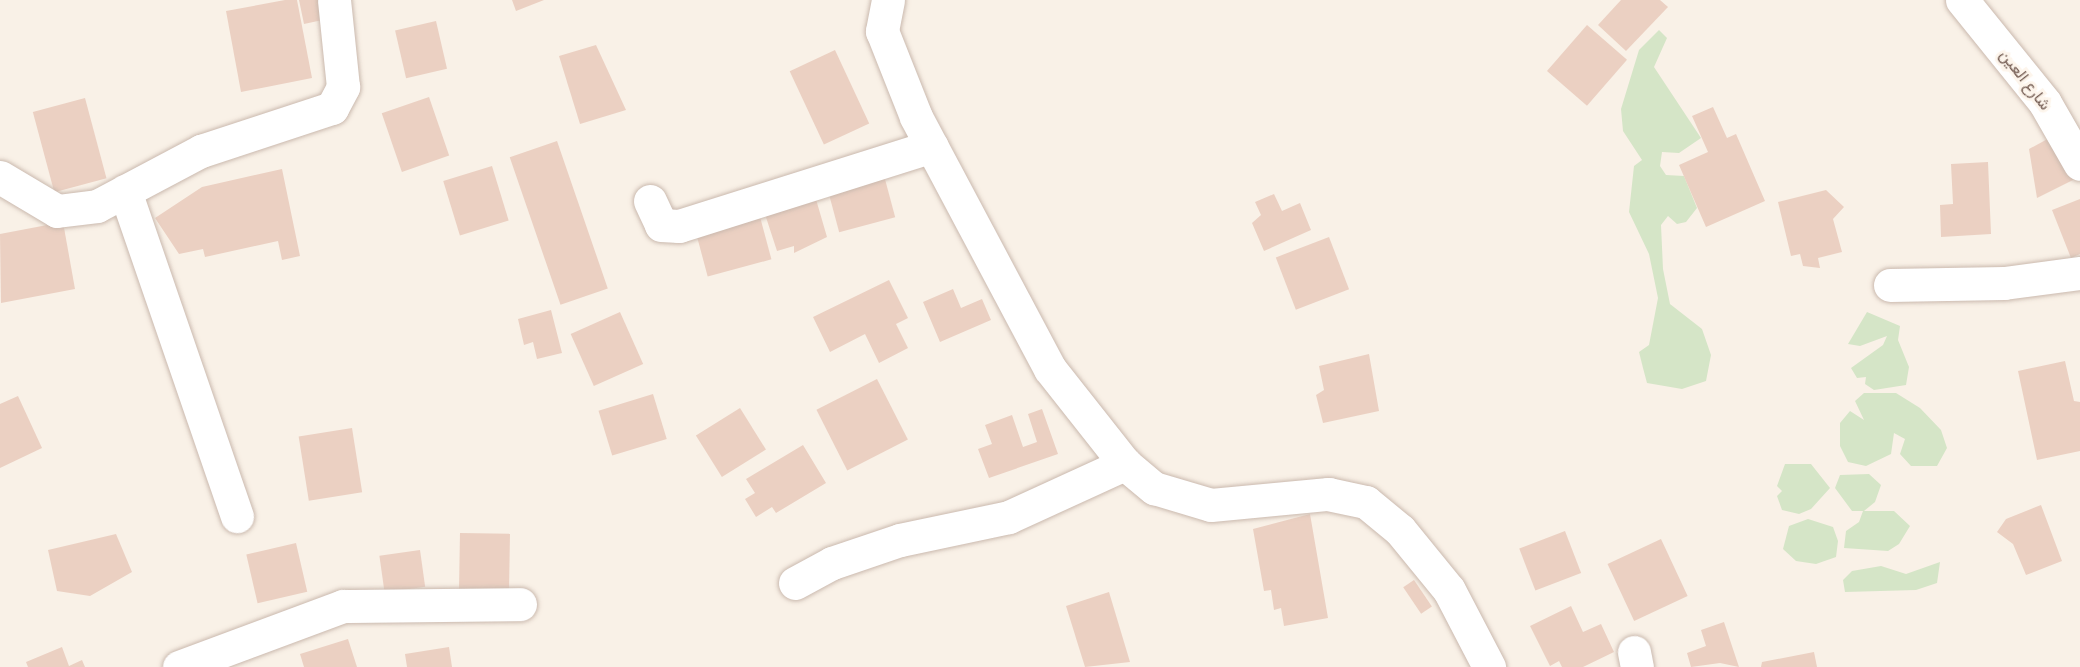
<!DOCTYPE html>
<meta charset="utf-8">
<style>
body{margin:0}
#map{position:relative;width:2080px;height:667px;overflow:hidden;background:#f9f1e7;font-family:Raleway,Vazirmatn,sans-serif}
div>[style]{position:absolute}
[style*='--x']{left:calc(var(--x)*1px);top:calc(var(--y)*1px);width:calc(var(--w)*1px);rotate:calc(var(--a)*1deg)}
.green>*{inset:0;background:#d5e5c7}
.building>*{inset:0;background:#ebd0c2;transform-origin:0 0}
.roads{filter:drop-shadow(0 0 2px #cab9ae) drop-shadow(0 0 2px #cab9ae)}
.minor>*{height:33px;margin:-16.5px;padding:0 16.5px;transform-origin:16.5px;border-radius:16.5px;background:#fff}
span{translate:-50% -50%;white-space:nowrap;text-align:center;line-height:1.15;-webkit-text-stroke:6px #fdf5ec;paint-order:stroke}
.street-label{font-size:16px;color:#70584e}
</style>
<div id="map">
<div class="green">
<i style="clip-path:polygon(1659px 30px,1667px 38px,1654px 67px,1701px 138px,1679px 153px,1662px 152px,1660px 166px,1666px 175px,1684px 176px,1697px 208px,1686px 222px,1677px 224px,1668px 216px,1661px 225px,1663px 269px,1670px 304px,1702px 329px,1711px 355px,1706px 381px,1682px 389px,1647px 383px,1643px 368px,1639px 352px,1649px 345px,1658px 298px,1649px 254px,1629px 212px,1634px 166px,1642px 160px,1623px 131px,1621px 109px,1639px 50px)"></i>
<i style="clip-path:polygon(1867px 312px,1900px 326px,1898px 340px,1909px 367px,1906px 385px,1874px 390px,1865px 384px,1866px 377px,1857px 378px,1851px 368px,1883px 345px,1887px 336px,1860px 346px,1848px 344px)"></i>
<i style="clip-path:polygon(1864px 393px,1896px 393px,1920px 408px,1941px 430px,1947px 448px,1937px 466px,1911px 466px,1900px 454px,1905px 439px,1894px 433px,1891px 454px,1866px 466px,1848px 462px,1840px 446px,1840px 423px,1850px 411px,1864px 420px,1855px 401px)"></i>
<i style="clip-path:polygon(1785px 464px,1811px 464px,1830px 488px,1811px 509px,1799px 514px,1782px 510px,1777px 496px,1782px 491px,1777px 486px)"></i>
<i style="clip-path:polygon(1869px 474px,1881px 485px,1875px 502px,1864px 511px,1894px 511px,1910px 526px,1899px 544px,1888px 551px,1844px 548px,1846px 531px,1859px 522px,1863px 511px,1852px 511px,1835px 488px,1840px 475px)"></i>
<i style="clip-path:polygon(1808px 519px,1833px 527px,1838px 541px,1836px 557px,1816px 564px,1796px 561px,1783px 549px,1789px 526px)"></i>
<i style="clip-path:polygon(1940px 562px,1937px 583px,1916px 590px,1845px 592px,1843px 580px,1852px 571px,1881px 566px,1906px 574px)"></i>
</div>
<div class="building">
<i style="clip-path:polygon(285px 0,297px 0,312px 78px,241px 92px,226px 11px)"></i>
<i style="clip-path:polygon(299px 0,323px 0,327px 19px,304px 24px)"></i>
<i style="clip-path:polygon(512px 0,544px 0,516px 11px)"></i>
<i style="clip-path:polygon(1621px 0,1660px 0,1668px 7px,1626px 51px,1598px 25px)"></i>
<i style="left:436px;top:21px;width:49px;height:42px;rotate:77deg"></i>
<i style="left:1587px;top:25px;width:53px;height:61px;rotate:41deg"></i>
<i style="clip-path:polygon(596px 45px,626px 110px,580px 124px,559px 56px)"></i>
<i style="left:835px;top:50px;width:81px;height:50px;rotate:65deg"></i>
<i style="left:429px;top:97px;width:62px;height:50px;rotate:71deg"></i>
<i style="left:85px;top:98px;width:83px;height:54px;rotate:75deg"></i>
<i style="clip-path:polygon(1713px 107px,1727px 138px,1736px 134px,1765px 201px,1706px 227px,1679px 165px,1708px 152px,1692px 116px)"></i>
<i style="clip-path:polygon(2053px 136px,2075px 179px,2037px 198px,2029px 149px)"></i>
<i style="left:557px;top:141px;width:156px;height:50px;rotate:71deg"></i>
<i style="clip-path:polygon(1988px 162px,1991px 234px,1941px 237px,1940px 205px,1953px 204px,1951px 164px)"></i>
<i style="left:492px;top:166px;width:57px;height:51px;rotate:73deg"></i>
<i style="left:882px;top:168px;width:51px;height:58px;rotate:75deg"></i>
<i style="clip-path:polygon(282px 169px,300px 256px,282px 260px,278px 241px,205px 257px,203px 249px,179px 254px,155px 218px,202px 187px)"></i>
<i style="clip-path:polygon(813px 189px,827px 237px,794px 253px,794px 246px,777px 251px,762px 205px)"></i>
<i style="clip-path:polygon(1826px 190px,1844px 207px,1833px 219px,1842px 252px,1818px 258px,1820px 268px,1803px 266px,1800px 254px,1791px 256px,1778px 202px)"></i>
<i style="clip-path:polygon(1274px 194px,1282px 211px,1300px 203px,1311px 230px,1264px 251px,1252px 223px,1261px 215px,1255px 202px)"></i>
<i style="clip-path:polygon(2080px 199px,2080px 254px,2071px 258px,2052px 210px)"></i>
<i style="left:759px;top:213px;width:48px;height:66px;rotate:75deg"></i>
<i style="clip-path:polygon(63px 222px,75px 289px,1px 303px,0 234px)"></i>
<i style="left:1329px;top:237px;width:56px;height:57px;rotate:69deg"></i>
<i style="clip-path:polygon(889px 280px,908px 318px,896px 324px,908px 348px,879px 363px,865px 334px,830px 352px,813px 317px)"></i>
<i style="clip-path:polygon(953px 289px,961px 308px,982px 299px,991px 320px,940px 342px,923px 302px)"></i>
<i style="clip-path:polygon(551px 310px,562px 353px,537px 359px,533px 342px,524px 345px,518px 319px)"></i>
<i style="left:620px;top:312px;width:57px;height:54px;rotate:66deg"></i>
<i style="clip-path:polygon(1369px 354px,1379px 411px,1323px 423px,1316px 395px,1324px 390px,1319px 366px)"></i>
<i style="clip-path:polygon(2065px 361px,2074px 401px,2080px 402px,2080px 451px,2037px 460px,2018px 371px)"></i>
<i style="left:877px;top:379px;width:68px;height:68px;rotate:63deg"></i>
<i style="left:653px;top:394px;width:47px;height:57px;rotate:73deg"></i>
<i style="clip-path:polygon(18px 396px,42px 448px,0 468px,0 404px)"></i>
<i style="left:740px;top:408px;width:49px;height:52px;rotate:58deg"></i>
<i style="clip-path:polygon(1042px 409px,1058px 454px,989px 478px,978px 449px,992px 444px,985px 425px,1012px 415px,1023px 447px,1037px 442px,1028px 414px)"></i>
<i style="left:352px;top:428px;width:65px;height:54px;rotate:81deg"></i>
<i style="clip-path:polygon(803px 445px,826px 483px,776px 513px,772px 507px,756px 517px,745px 499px,755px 493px,746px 479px)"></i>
<i style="clip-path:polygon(2041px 505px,2062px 561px,2026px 575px,2013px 544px,1997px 532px,2006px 519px)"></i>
<i style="clip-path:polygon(1310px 514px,1328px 618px,1284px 626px,1281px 608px,1274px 610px,1271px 590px,1264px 591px,1253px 529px)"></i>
<i style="left:1565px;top:531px;width:45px;height:49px;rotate:69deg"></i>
<i style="left:460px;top:533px;width:50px;height:59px;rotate:1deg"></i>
<i style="clip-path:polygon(116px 534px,132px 572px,90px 596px,57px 591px,48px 550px)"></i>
<i style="left:1661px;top:539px;width:63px;height:59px;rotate:65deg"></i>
<i style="left:296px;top:543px;width:50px;height:51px;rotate:77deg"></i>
<i style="left:420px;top:550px;width:37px;height:41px;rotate:82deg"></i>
<i style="left:1414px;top:580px;width:32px;height:13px;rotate:56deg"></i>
<i style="clip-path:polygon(1109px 592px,1130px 662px,1085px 667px,1066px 606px)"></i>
<i style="clip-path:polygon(1571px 606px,1583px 632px,1601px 624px,1614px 652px,1583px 667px,1562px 667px,1559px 661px,1550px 666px,1530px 626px)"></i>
<i style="clip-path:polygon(1724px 622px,1739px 667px,1720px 663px,1691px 667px,1687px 653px,1706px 646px,1701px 630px)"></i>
<i style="clip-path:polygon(348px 639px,357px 667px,304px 667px,300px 654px)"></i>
<i style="clip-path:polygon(62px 647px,69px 666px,82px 660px,85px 667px,28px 667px,26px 662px)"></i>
<i style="clip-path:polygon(449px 647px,452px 667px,407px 667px,405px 654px)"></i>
<i style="clip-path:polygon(1814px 652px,1817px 667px,1761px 667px,1762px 662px)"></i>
</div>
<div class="roads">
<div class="minor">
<i style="--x:888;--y:0;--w:32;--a:101"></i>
<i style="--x:882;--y:31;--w:92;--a:68.4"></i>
<i style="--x:916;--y:117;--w:285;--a:62"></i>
<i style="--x:1050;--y:369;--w:121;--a:51.7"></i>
<i style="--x:1125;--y:464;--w:38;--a:40"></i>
<i style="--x:1154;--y:488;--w:59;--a:16.6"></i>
<i style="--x:1211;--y:505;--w:118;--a:-5.4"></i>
<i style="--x:1328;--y:494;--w:39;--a:12"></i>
<i style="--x:1366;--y:502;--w:44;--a:39.5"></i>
<i style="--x:1400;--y:530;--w:77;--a:50.8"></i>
<i style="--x:1449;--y:590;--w:87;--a:62.5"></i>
<i style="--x:1962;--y:0;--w:132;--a:51.1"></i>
<i style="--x:2045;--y:103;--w:70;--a:60.2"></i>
<i style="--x:0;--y:177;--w:66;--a:30.8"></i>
<i style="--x:57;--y:211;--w:40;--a:-7.1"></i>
<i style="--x:97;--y:206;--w:118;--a:-27.9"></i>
<i style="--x:201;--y:151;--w:138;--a:-18.2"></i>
<i style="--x:332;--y:108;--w:24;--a:-62"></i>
<i style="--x:343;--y:87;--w:87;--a:-95.9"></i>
<i style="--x:125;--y:191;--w:344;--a:71"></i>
<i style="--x:650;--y:201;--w:26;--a:65"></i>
<i style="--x:661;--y:225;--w:18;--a:3"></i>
<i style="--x:679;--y:226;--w:265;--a:-17.5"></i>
<i style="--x:1890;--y:285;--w:114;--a:-1"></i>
<i style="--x:2004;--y:283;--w:77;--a:-7.5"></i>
<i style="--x:795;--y:583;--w:42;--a:-28.4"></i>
<i style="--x:832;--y:563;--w:72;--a:-18.7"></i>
<i style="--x:900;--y:540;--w:111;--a:-11.9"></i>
<i style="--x:1009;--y:517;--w:128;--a:-24.6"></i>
<i style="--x:1634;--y:652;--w:15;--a:79"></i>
<i style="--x:179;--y:667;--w:175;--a:-20.4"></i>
<i style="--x:343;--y:606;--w:177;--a:-0.6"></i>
</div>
</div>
<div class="street-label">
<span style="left:2025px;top:80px;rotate:52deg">شارع العين</span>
</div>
</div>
